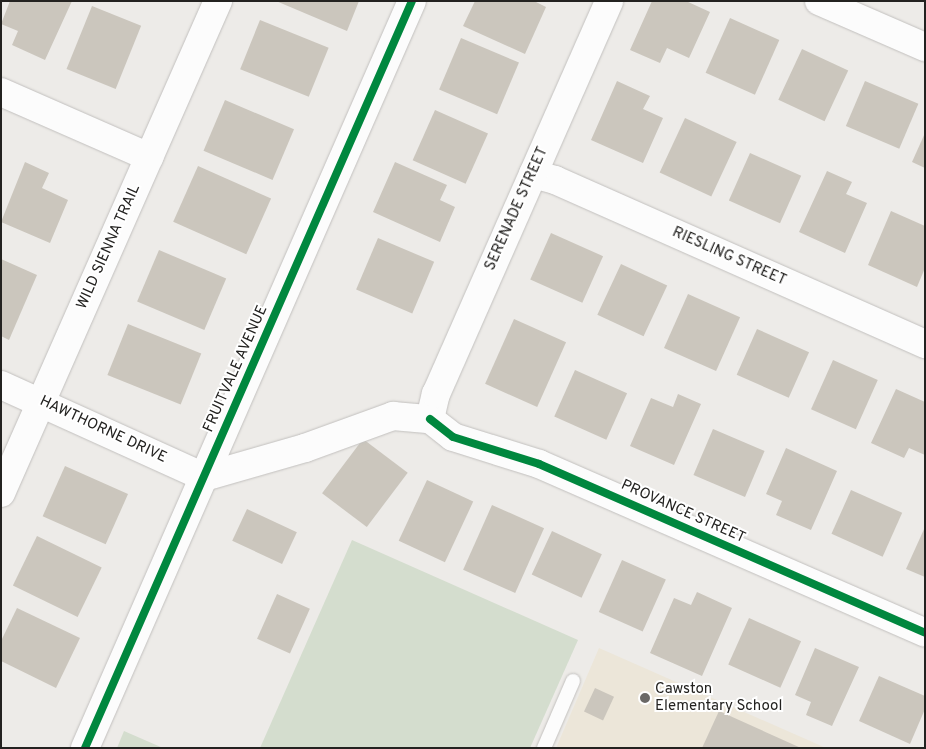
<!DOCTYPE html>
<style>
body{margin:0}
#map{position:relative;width:926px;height:749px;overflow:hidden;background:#edebe8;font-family:Overpass,sans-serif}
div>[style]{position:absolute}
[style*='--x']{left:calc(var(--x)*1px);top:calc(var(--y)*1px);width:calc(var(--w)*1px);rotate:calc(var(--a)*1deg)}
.education>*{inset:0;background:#ece6d9}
.green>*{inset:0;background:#d4ddce}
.building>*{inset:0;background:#cbc6bd;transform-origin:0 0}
.roads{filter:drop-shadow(0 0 1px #c2c0be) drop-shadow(0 0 1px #c2c0be)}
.lane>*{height:14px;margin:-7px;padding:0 7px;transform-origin:7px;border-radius:7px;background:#fcfcfc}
.street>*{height:28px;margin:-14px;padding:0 14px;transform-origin:14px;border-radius:14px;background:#fcfcfc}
.cycleway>*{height:8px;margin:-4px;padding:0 4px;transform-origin:4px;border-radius:4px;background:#00873e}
.dots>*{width:14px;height:14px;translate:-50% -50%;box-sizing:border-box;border:2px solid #fff;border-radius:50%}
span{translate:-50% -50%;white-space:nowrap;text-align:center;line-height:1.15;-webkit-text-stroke:4px #fff;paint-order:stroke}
.street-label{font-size:15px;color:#232220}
.poi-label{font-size:15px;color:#232220}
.left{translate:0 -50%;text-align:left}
.frame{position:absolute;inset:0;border:2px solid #232220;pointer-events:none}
</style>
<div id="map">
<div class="education">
<i style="clip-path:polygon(599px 648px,826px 748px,556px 748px)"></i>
</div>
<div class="green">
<i style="clip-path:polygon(352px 540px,578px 640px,530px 748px,260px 748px)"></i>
<i style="clip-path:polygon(124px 731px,163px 748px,117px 748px)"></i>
</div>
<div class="building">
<i style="clip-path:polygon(10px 1px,72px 1px,45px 60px,12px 45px,18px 31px,1px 24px)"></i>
<i style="clip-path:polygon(276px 1px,359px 1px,347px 31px)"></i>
<i style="clip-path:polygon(475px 1px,534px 1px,546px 7px,525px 54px,463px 26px)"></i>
<i style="clip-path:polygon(652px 1px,686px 1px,710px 12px,689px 58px,667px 48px,660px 63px,630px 50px)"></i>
<i style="left:92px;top:6px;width:53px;height:68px;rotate:22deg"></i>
<i style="left:730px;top:18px;width:54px;height:60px;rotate:24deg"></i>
<i style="left:260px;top:20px;width:74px;height:53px;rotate:22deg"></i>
<i style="left:461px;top:38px;width:63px;height:56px;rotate:23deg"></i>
<i style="left:802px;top:49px;width:51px;height:56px;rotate:25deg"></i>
<i style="clip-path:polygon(617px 81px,650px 96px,643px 109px,663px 118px,643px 163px,591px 140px)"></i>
<i style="left:865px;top:81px;width:58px;height:49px;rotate:23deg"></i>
<i style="left:225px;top:100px;width:75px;height:55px;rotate:23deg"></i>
<i style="left:435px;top:110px;width:58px;height:55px;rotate:24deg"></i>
<i style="left:685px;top:118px;width:57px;height:60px;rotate:25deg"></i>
<i style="clip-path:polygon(925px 133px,925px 168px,912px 162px)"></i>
<i style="left:750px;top:153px;width:56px;height:52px;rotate:24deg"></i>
<i style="clip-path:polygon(25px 162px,49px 173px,42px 188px,68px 200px,50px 243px,1px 222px)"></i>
<i style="clip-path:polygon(395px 162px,447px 185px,440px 200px,455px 207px,440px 242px,373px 212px)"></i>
<i style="left:198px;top:166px;width:80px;height:61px;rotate:24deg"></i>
<i style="clip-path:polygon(827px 171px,852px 182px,846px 194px,867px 203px,845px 253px,799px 232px)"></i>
<i style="clip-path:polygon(891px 211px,925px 226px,925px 268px,917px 287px,868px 265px)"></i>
<i style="left:551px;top:233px;width:57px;height:51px;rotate:24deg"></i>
<i style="left:378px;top:238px;width:61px;height:56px;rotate:23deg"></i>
<i style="left:159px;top:250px;width:73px;height:56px;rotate:23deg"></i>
<i style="clip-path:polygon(1px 259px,37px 275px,9px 340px,1px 336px)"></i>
<i style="left:621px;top:264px;width:51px;height:56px;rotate:25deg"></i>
<i style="left:688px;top:294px;width:57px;height:59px;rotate:24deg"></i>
<i style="left:514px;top:319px;width:57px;height:71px;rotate:24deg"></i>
<i style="left:128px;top:324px;width:79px;height:55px;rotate:22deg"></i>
<i style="left:757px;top:329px;width:57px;height:50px;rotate:24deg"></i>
<i style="left:833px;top:360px;width:49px;height:54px;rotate:24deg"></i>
<i style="left:575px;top:370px;width:57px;height:51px;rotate:24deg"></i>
<i style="clip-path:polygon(896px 389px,925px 402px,925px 455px,909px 448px,904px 458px,871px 443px)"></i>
<i style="clip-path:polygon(678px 394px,701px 404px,674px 465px,630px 446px,651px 398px,673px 407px)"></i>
<i style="left:713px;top:429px;width:56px;height:50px;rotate:23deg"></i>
<i style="left:363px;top:439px;width:56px;height:68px;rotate:37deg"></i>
<i style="clip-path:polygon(786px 448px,837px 471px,811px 530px,776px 515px,782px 501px,766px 494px)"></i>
<i style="left:65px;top:466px;width:69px;height:55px;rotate:24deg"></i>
<i style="left:427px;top:480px;width:51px;height:67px;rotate:25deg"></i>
<i style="left:851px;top:490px;width:56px;height:48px;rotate:24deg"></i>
<i style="left:492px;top:505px;width:57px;height:71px;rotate:24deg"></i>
<i style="left:247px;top:509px;width:55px;height:35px;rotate:25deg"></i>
<i style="clip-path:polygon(925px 527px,925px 577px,906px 569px)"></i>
<i style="left:552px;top:531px;width:55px;height:48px;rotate:25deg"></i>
<i style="left:37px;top:536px;width:72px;height:55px;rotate:26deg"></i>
<i style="left:622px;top:560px;width:48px;height:57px;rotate:24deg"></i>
<i style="clip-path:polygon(697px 592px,732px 608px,702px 676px,650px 653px,674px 598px,691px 605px)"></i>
<i style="left:277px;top:594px;width:36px;height:49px;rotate:24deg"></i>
<i style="clip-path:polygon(17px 608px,80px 638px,56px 688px,1px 661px,1px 641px)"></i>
<i style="left:749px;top:618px;width:57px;height:51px;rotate:24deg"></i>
<i style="clip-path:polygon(815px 648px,859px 667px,832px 726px,806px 715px,811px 702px,795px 695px)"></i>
<i style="clip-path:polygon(879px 676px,925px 696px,925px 709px,910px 744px,859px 721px)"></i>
<i style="left:595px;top:688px;width:21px;height:26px;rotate:25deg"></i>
<i style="clip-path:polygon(719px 711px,801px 748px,702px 748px)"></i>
</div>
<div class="roads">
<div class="lane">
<i style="--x:544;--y:748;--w:73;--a:-66.6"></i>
</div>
<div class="street">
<i style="--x:819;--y:1;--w:116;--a:23.5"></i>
<i style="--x:1;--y:92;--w:162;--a:23.7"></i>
<i style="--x:533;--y:174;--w:23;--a:15"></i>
<i style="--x:555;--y:180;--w:405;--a:23.9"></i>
<i style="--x:1;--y:385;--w:223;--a:24.4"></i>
<i style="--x:204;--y:477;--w:105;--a:-16"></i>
<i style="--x:305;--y:448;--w:94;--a:-20"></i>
<i style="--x:393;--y:416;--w:37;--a:5"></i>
<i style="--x:430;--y:419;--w:29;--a:38"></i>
<i style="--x:453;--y:437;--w:90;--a:17.4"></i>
<i style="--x:539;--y:464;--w:421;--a:23.6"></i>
<i style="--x:430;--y:419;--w:26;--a:-77"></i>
<i style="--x:436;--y:394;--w:429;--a:-66.2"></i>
<i style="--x:1;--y:493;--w:538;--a:-66.2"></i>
<i style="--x:85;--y:748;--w:815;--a:-66.36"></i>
</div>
</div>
<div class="cycleway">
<i style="--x:430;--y:419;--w:29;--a:38"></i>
<i style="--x:453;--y:437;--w:90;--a:17.4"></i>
<i style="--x:539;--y:464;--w:421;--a:23.6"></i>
<i style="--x:85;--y:748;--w:815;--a:-66.36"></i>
</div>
<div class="dots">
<i style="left:645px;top:698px;background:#6a6866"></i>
</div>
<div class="street-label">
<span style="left:517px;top:209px;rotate:-66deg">SERENADE STREET</span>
<span style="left:109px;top:247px;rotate:-66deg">WILD SIENNA TRAIL</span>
<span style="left:729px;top:257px;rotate:24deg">RIESLING STREET</span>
<span style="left:236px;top:369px;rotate:-66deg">FRUITVALE AVENUE</span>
<span style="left:103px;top:430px;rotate:25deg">HAWTHORNE DRIVE</span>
<span style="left:683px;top:512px;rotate:24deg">PROVANCE STREET</span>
</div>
<div class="poi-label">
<span class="left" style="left:655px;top:698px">Cawston<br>Elementary School</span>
</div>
<div class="frame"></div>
</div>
